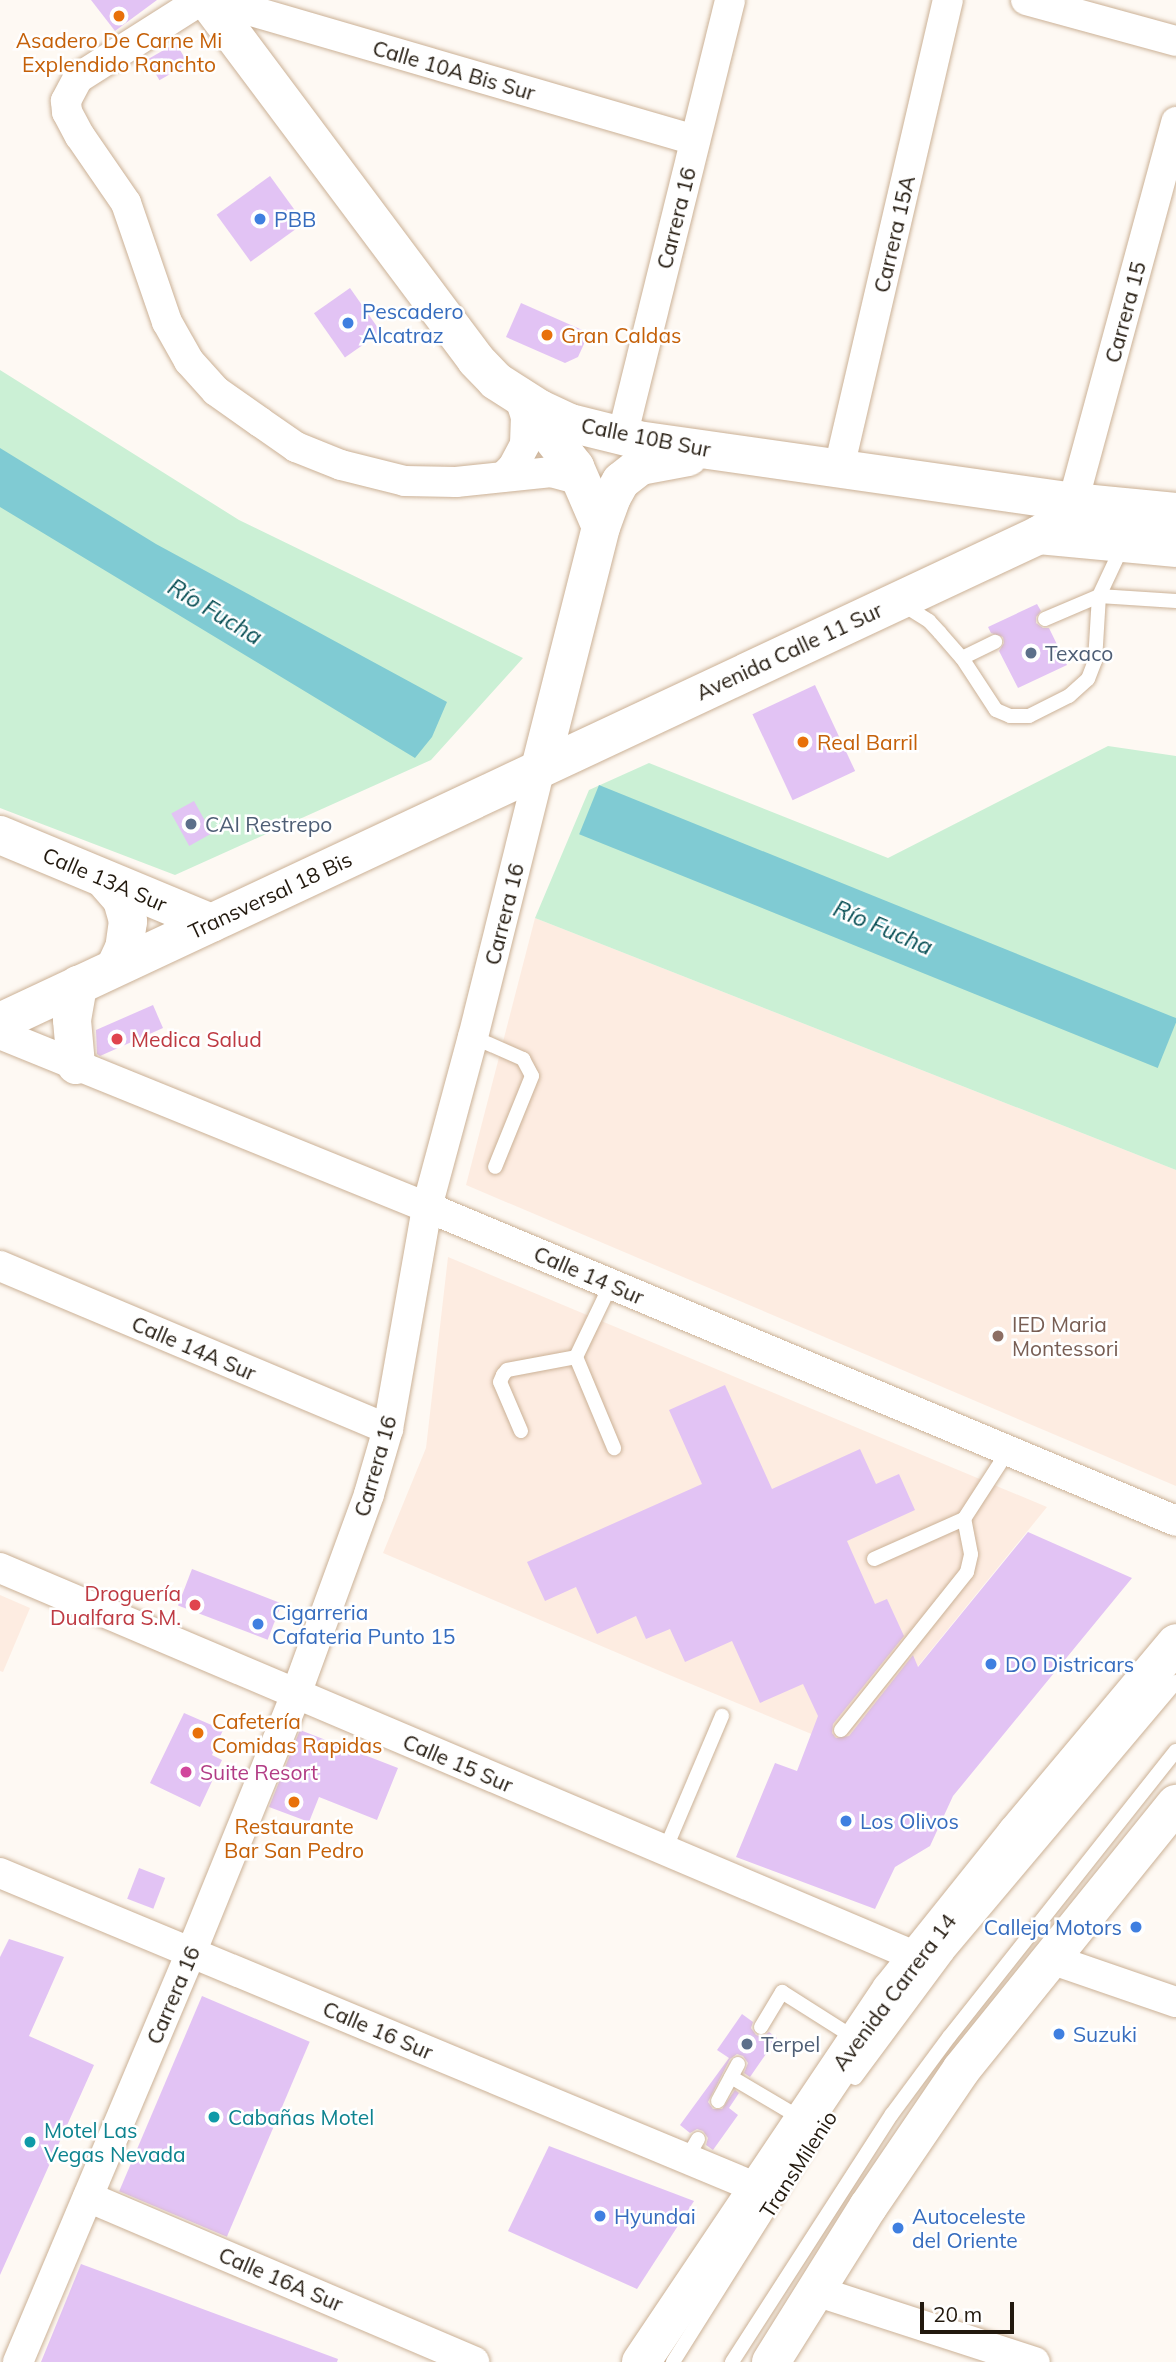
<!DOCTYPE html>
<meta charset="utf-8">
<style>
body{margin:0}
#map{position:relative;width:1176px;height:2362px;overflow:hidden;background:#fef9f3;font-family:Mulish,sans-serif}
div>[style]{position:absolute}
[style*='--x']{left:calc(var(--x)*1px);top:calc(var(--y)*1px);width:calc(var(--w)*1px);rotate:calc(var(--a)*1deg)}
.education>*{inset:0;background:#fdece1}
.green>*{inset:0;background:#cbf0d5}
.water>*{inset:0;background:#80cbd3;transform-origin:0 0}
.building>*{inset:0;background:#e2c3f4;transform-origin:0 0}
.roads{filter:drop-shadow(0 0 2px #cbb196) drop-shadow(0 0 2px #cbb196)}
.lane>*{height:14px;margin:-7px;padding:0 7px;transform-origin:7px;border-radius:7px;background:#fff}
.street>*{height:30px;margin:-15px;padding:0 15px;transform-origin:15px;border-radius:15px;background:#fff}
.secondary>*{height:38px;margin:-19px;padding:0 19px;transform-origin:19px;border-radius:19px;background:#fff}
.primary>*{height:38px;margin:-19px;padding:0 19px;transform-origin:19px;border-radius:19px;background:#fff}
.dots>*{width:19px;height:19px;translate:-50% -50%;box-sizing:border-box;border:4px solid #fff;border-radius:50%}
span{translate:-50% -50%;white-space:nowrap;text-align:center;line-height:1.15;-webkit-text-stroke:5px #fff;paint-order:stroke}
.food-label{font-size:21px;color:#c56008}
.left{translate:0 -50%;text-align:left}
.street-label{font-size:21px;color:#22190e}
.shop-label{font-size:21px;color:#366cbe}
.right{translate:-100% -50%;text-align:right}
.service-label{font-size:21px;color:#4e5e75}
.health-label{font-size:21px;color:#be3a42}
.education-label{font-size:21px;color:#785e54}
.hotel-label{font-size:21px;color:#b23c85}
.culture-label{font-size:21px;color:#0d838f}
.water-label{font-size:23px;color:#044c52;font-style:italic}
.scale{position:absolute;left:920px;top:2302px;width:94px;height:32px;box-sizing:border-box;border:4px solid #22190e;border-top:0;padding-left:9px;font-size:21px;line-height:24px;white-space:nowrap;color:#22190e;-webkit-text-stroke:5px #fff;paint-order:stroke}
</style>
<div id="map">
<div class="education">
<i style="clip-path:polygon(535px 918px,1176px 1170px,1176px 1486px,466px 1185px)"></i>
<i style="clip-path:polygon(448px 1257px,1047px 1507px,850px 1750px,667px 1674px,383px 1553px,426px 1448px)"></i>
<i style="clip-path:polygon(0 1595px,30px 1608px,3px 1672px,0 1671px)"></i>
</div>
<div class="green">
<i style="clip-path:polygon(0 370px,239px 520px,523px 658px,431px 760px,175px 875px,0 808px)"></i>
<i style="clip-path:polygon(1108px 746px,1176px 756px,1176px 1170px,535px 918px,589px 790px,649px 763px,888px 858px)"></i>
</div>
<div class="water">
<i style="clip-path:polygon(0 448px,156px 544px,447px 702px,432px 737px,415px 758px,0 507px)"></i>
<i style="left:599px;top:785px;width:624px;height:53px;rotate:22deg"></i>
</div>
<div class="building">
<i style="clip-path:polygon(91px 0,157px 0,115px 31px)"></i>
<i style="left:176px;top:43px;width:24px;height:33px;rotate:60deg"></i>
<i style="left:270px;top:176px;width:58px;height:66px;rotate:54deg"></i>
<i style="left:350px;top:288px;width:54px;height:44px;rotate:55deg"></i>
<i style="clip-path:polygon(521px 303px,589px 333px,578px 357px,565px 363px,506px 337px)"></i>
<i style="clip-path:polygon(1037px 604px,1041px 611px,1036px 617px,1036px 623px,1043px 628px,1049px 628px,1067px 665px,1018px 688px,999px 651px,1004px 643px,1003px 637px,991px 633px,988px 627px)"></i>
<i style="left:815px;top:685px;width:95px;height:69px;rotate:65deg"></i>
<i style="left:194px;top:801px;width:37px;height:26px;rotate:61deg"></i>
<i style="clip-path:polygon(153px 1005px,163px 1028px,100px 1056px,97px 1054px,96px 1030px)"></i>
<i style="clip-path:polygon(725px 1385px,772px 1489px,860px 1449px,876px 1484px,899px 1474px,915px 1510px,847px 1541px,875px 1604px,887px 1599px,904px 1636px,833px 1724px,832px 1733px,836px 1738px,849px 1736px,913px 1655px,918px 1667px,1028px 1532px,1132px 1578px,953px 1796px,930px 1846px,895px 1867px,875px 1909px,736px 1857px,775px 1763px,797px 1771px,818px 1716px,803px 1684px,760px 1703px,732px 1641px,685px 1662px,670px 1629px,646px 1639px,636px 1616px,597px 1634px,576px 1587px,545px 1601px,527px 1562px,702px 1484px,669px 1410px)"></i>
<i style="left:192px;top:1569px;width:96px;height:39px;rotate:21deg"></i>
<i style="clip-path:polygon(184px 1713px,223px 1730px,212px 1755px,222px 1760px,200px 1807px,150px 1783px)"></i>
<i style="clip-path:polygon(300px 1730px,398px 1768px,377px 1820px,319px 1797px,309px 1822px,269px 1807px)"></i>
<i style="left:139px;top:1868px;width:28px;height:33px;rotate:21deg"></i>
<i style="clip-path:polygon(9px 1939px,64px 1957px,29px 2036px,94px 2065px,0 2275px,0 1957px)"></i>
<i style="left:202px;top:1996px;width:117px;height:212px;rotate:23deg"></i>
<i style="clip-path:polygon(742px 2014px,753px 2022px,751px 2028px,756px 2035px,762px 2037px,769px 2032px,777px 2038px,750px 2077px,744px 2073px,748px 2063px,743px 2056px,737px 2054px,730px 2059px,708px 2102px,713px 2109px,722px 2109px,735px 2090px,739px 2093px,729px 2108px,738px 2115px,713px 2150px,706px 2145px,708px 2138px,703px 2131px,697px 2129px,690px 2133px,680px 2125px,729px 2058px,717px 2050px)"></i>
<i style="clip-path:polygon(549px 2146px,694px 2201px,637px 2289px,508px 2231px)"></i>
<i style="clip-path:polygon(81px 2264px,338px 2359px,337px 2362px,41px 2362px)"></i>
</div>
<div class="roads">
<div class="lane">
<i style="--x:902;--y:604;--w:32;--a:32"></i>
<i style="--x:929;--y:621;--w:16;--a:47"></i>
<i style="--x:940;--y:633;--w:33;--a:49"></i>
<i style="--x:962;--y:658;--w:62;--a:56.8"></i>
<i style="--x:996;--y:710;--w:15;--a:23"></i>
<i style="--x:1010;--y:716;--w:19;--a:0"></i>
<i style="--x:1029;--y:716;--w:45;--a:-26.6"></i>
<i style="--x:1069;--y:696;--w:25;--a:-42"></i>
<i style="--x:1088;--y:679;--w:19;--a:-69"></i>
<i style="--x:1095;--y:661;--w:65;--a:-86.5"></i>
<i style="--x:1099;--y:596;--w:56;--a:-64.8"></i>
<i style="--x:1045;--y:619;--w:59;--a:-23.1"></i>
<i style="--x:1099;--y:596;--w:77;--a:3.7"></i>
<i style="--x:962;--y:658;--w:37;--a:-26"></i>
<i style="--x:473;--y:1037;--w:55;--a:23.7"></i>
<i style="--x:523;--y:1059;--w:19;--a:62"></i>
<i style="--x:532;--y:1076;--w:98;--a:112.1"></i>
<i style="--x:611;--y:1284;--w:81;--a:115.6"></i>
<i style="--x:576;--y:1357;--w:99;--a:67.3"></i>
<i style="--x:521;--y:1431;--w:53;--a:-113.2"></i>
<i style="--x:500;--y:1382;--w:8;--a:-67"></i>
<i style="--x:503;--y:1375;--w:6;--a:-51"></i>
<i style="--x:507;--y:1370;--w:70;--a:-10.7"></i>
<i style="--x:874;--y:1559;--w:98;--a:-24"></i>
<i style="--x:964;--y:1519;--w:81;--a:-57.1"></i>
<i style="--x:841;--y:1730;--w:202;--a:-51.4"></i>
<i style="--x:967;--y:1572;--w:18;--a:-77"></i>
<i style="--x:971;--y:1554;--w:36;--a:-101"></i>
<i style="--x:665;--y:1850;--w:146;--a:-67"></i>
<i style="--x:761;--y:2027;--w:41;--a:-59"></i>
<i style="--x:782;--y:1992;--w:88;--a:32.4"></i>
<i style="--x:731;--y:2077;--w:82;--a:30.6"></i>
<i style="--x:855;--y:2078;--w:154;--a:-53.4"></i>
<i style="--x:947;--y:1954;--w:356;--a:-49.9"></i>
<i style="--x:718;--y:2101;--w:42;--a:-61.6"></i>
<i style="--x:687;--y:2158;--w:22;--a:-60"></i>
<i style="--x:673;--y:2362;--w:261;--a:-57.8"></i>
<i style="--x:732;--y:2362;--w:295;--a:-57.2"></i>
<i style="--x:892;--y:2114;--w:96;--a:-53.5"></i>
<i style="--x:949;--y:2037;--w:365;--a:-51.6"></i>
</div>
<div class="street">
<i style="--x:201;--y:0;--w:146;--a:147.6"></i>
<i style="--x:78;--y:78;--w:26;--a:118"></i>
<i style="--x:66;--y:101;--w:11;--a:85"></i>
<i style="--x:67;--y:112;--w:27;--a:62"></i>
<i style="--x:80;--y:136;--w:81;--a:55.5"></i>
<i style="--x:126;--y:203;--w:126;--a:71"></i>
<i style="--x:167;--y:322;--w:45;--a:60.6"></i>
<i style="--x:189;--y:361;--w:40;--a:48"></i>
<i style="--x:216;--y:391;--w:54;--a:35.2"></i>
<i style="--x:260;--y:422;--w:44;--a:34.8"></i>
<i style="--x:296;--y:447;--w:48;--a:21.8"></i>
<i style="--x:341;--y:465;--w:66;--a:14"></i>
<i style="--x:405;--y:481;--w:51;--a:1.1"></i>
<i style="--x:456;--y:482;--w:96;--a:-6"></i>
<i style="--x:551;--y:472;--w:24;--a:15"></i>
<i style="--x:574;--y:478;--w:15;--a:37"></i>
<i style="--x:214;--y:0;--w:501;--a:16.23"></i>
<i style="--x:1026;--y:0;--w:156;--a:15.3"></i>
<i style="--x:622;--y:437;--w:450;--a:-76.1"></i>
<i style="--x:839;--y:468;--w:481;--a:-76.9"></i>
<i style="--x:503;--y:477;--w:14;--a:-45"></i>
<i style="--x:513;--y:467;--w:26;--a:-62"></i>
<i style="--x:525;--y:444;--w:27;--a:-88"></i>
<i style="--x:526;--y:417;--w:16;--a:-108"></i>
<i style="--x:1073;--y:502;--w:394;--a:-74.8"></i>
<i style="--x:0;--y:1034;--w:461;--a:22.1"></i>
<i style="--x:427;--y:1207;--w:812;--a:22.74"></i>
<i style="--x:0;--y:1266;--w:421;--a:22.8"></i>
<i style="--x:0;--y:1568;--w:996;--a:22.99"></i>
<i style="--x:0;--y:1873;--w:820;--a:22.59"></i>
<i style="--x:1048;--y:1958;--w:135;--a:19"></i>
<i style="--x:88;--y:2197;--w:420;--a:23.1"></i>
<i style="--x:816;--y:2291;--w:230;--a:18"></i>
<i style="--x:18;--y:2362;--w:444;--a:-67.1"></i>
<i style="--x:191;--y:1953;--w:279;--a:-67.9"></i>
<i style="--x:296;--y:1694;--w:213;--a:-69.9"></i>
<i style="--x:369;--y:1494;--w:68;--a:-73.7"></i>
<i style="--x:388;--y:1429;--w:225;--a:-80"></i>
<i style="--x:427;--y:1207;--w:176;--a:-74.9"></i>
<i style="--x:473;--y:1037;--w:277;--a:-76"></i>
</div>
<div class="secondary">
<i style="--x:207;--y:0;--w:449;--a:53.2"></i>
<i style="--x:476;--y:360;--w:29;--a:46"></i>
<i style="--x:496;--y:381;--w:52;--a:32.5"></i>
<i style="--x:540;--y:409;--w:33;--a:25"></i>
<i style="--x:570;--y:423;--w:70;--a:14"></i>
<i style="--x:638;--y:440;--w:439;--a:8.1"></i>
<i style="--x:1073;--y:502;--w:103;--a:5.5"></i>
<i style="--x:530;--y:410;--w:73;--a:51.7"></i>
<i style="--x:575;--y:467;--w:65;--a:66.6"></i>
<i style="--x:1039;--y:535;--w:138;--a:5.4"></i>
<i style="--x:540;--y:768;--w:249;--a:-75.8"></i>
<i style="--x:601;--y:527;--w:32;--a:-70"></i>
<i style="--x:612;--y:497;--w:18;--a:-61"></i>
<i style="--x:621;--y:481;--w:24;--a:-38"></i>
<i style="--x:640;--y:466;--w:49;--a:-10.6"></i>
<i style="--x:0;--y:835;--w:229;--a:22.6"></i>
<i style="--x:104;--y:879;--w:28;--a:49"></i>
<i style="--x:122;--y:900;--w:22;--a:74"></i>
<i style="--x:128;--y:921;--w:27;--a:98"></i>
<i style="--x:124;--y:948;--w:21;--a:115"></i>
<i style="--x:0;--y:1022;--w:1147;--a:-25.11"></i>
<i style="--x:1039;--y:535;--w:19;--a:-32"></i>
<i style="--x:1055;--y:525;--w:29;--a:-52"></i>
<i style="--x:76;--y:1065;--w:45;--a:-95.1"></i>
<i style="--x:72;--y:1020;--w:36;--a:-80"></i>
</div>
<div class="primary">
<i style="--x:641;--y:2362;--w:448;--a:-56.1"></i>
<i style="--x:891;--y:1990;--w:200;--a:-51.3"></i>
<i style="--x:1016;--y:1834;--w:249;--a:-50"></i>
<i style="--x:771;--y:2362;--w:183;--a:-58"></i>
<i style="--x:868;--y:2207;--w:166;--a:-55.8"></i>
<i style="--x:961;--y:2070;--w:342;--a:-51.1"></i>
</div>
</div>
<div class="dots">
<i style="left:119px;top:16px;background:#e8710a"></i>
<i style="left:260px;top:219px;background:#3f7fe0"></i>
<i style="left:348px;top:323px;background:#3f7fe0"></i>
<i style="left:547px;top:335px;background:#e8710a"></i>
<i style="left:1031px;top:653px;background:#5c6f8a"></i>
<i style="left:803px;top:742px;background:#e8710a"></i>
<i style="left:191px;top:824px;background:#5c6f8a"></i>
<i style="left:117px;top:1039px;background:#e0444e"></i>
<i style="left:998px;top:1336px;background:#8d6e63"></i>
<i style="left:195px;top:1605px;background:#e0444e"></i>
<i style="left:258px;top:1624px;background:#3f7fe0"></i>
<i style="left:991px;top:1664px;background:#3f7fe0"></i>
<i style="left:198px;top:1733px;background:#e8710a"></i>
<i style="left:186px;top:1772px;background:#d1479c"></i>
<i style="left:294px;top:1802px;background:#e8710a"></i>
<i style="left:846px;top:1821px;background:#3f7fe0"></i>
<i style="left:1136px;top:1927px;background:#3f7fe0"></i>
<i style="left:1059px;top:2034px;background:#3f7fe0"></i>
<i style="left:747px;top:2044px;background:#5c6f8a"></i>
<i style="left:214px;top:2117px;background:#0f9aa8"></i>
<i style="left:30px;top:2142px;background:#0f9aa8"></i>
<i style="left:600px;top:2216px;background:#3f7fe0"></i>
<i style="left:898px;top:2228px;background:#3f7fe0"></i>
</div>
<div class="food-label">
<span style="left:119px;top:52px">Asadero De Carne Mi<br>Explendido Ranchto</span>
<span class="left" style="left:561px;top:335px">Gran Caldas</span>
<span class="left" style="left:817px;top:742px">Real Barril</span>
<span class="left" style="left:212px;top:1733px">Cafetería<br>Comidas Rapidas</span>
<span style="left:294px;top:1838px">Restaurante<br>Bar San Pedro</span>
</div>
<div class="street-label">
<span style="left:454px;top:70px;rotate:16deg">Calle 10A Bis Sur</span>
<span style="left:676px;top:218px;rotate:-76deg">Carrera 16</span>
<span style="left:894px;top:234px;rotate:-77deg">Carrera 15A</span>
<span style="left:1125px;top:312px;rotate:-75deg">Carrera 15</span>
<span style="left:646px;top:437px;rotate:11deg">Calle 10B Sur</span>
<span style="left:789px;top:651px;rotate:-25deg">Avenida Calle 11 Sur</span>
<span style="left:105px;top:879px;rotate:23deg">Calle 13A Sur</span>
<span style="left:270px;top:895px;rotate:-25deg">Transversal 18 Bis</span>
<span style="left:504px;top:914px;rotate:-76deg">Carrera 16</span>
<span style="left:589px;top:1275px;rotate:23deg">Calle 14 Sur</span>
<span style="left:194px;top:1348px;rotate:23deg">Calle 14A Sur</span>
<span style="left:375px;top:1466px;rotate:-74deg">Carrera 16</span>
<span style="left:458px;top:1763px;rotate:23deg">Calle 15 Sur</span>
<span style="left:894px;top:1992px;rotate:-53deg">Avenida Carrera 14</span>
<span style="left:173px;top:1995px;rotate:-67deg">Carrera 16</span>
<span style="left:378px;top:2030px;rotate:23deg">Calle 16 Sur</span>
<span style="left:798px;top:2164px;rotate:-57deg">TransMilenio</span>
<span style="left:281px;top:2279px;rotate:23deg">Calle 16A Sur</span>
</div>
<div class="shop-label">
<span class="left" style="left:274px;top:219px">PBB</span>
<span class="left" style="left:362px;top:323px">Pescadero<br>Alcatraz</span>
<span class="left" style="left:272px;top:1624px">Cigarreria<br>Cafateria Punto 15</span>
<span class="left" style="left:1005px;top:1664px">DO Districars</span>
<span class="left" style="left:860px;top:1821px">Los Olivos</span>
<span class="right" style="left:1122px;top:1927px">Calleja Motors</span>
<span class="left" style="left:1073px;top:2034px">Suzuki</span>
<span class="left" style="left:614px;top:2216px">Hyundai</span>
<span class="left" style="left:912px;top:2228px">Autoceleste<br>del Oriente</span>
</div>
<div class="service-label">
<span class="left" style="left:1045px;top:653px">Texaco</span>
<span class="left" style="left:205px;top:824px">CAI Restrepo</span>
<span class="left" style="left:761px;top:2044px">Terpel</span>
</div>
<div class="health-label">
<span class="left" style="left:131px;top:1039px">Medica Salud</span>
<span class="right" style="left:181px;top:1605px">Droguería<br>Dualfara S.M.</span>
</div>
<div class="education-label">
<span class="left" style="left:1012px;top:1336px">IED Maria<br>Montessori</span>
</div>
<div class="hotel-label">
<span class="left" style="left:200px;top:1772px">Suite Resort</span>
</div>
<div class="culture-label">
<span class="left" style="left:228px;top:2117px">Cabañas Motel</span>
<span class="left" style="left:44px;top:2142px">Motel Las<br>Vegas Nevada</span>
</div>
<div class="water-label">
<span style="left:215px;top:612px;rotate:31deg">Río Fucha</span>
<span style="left:883px;top:928px;rotate:23deg">Río Fucha</span>
</div>
<div class="scale">20 m</div>
</div>
